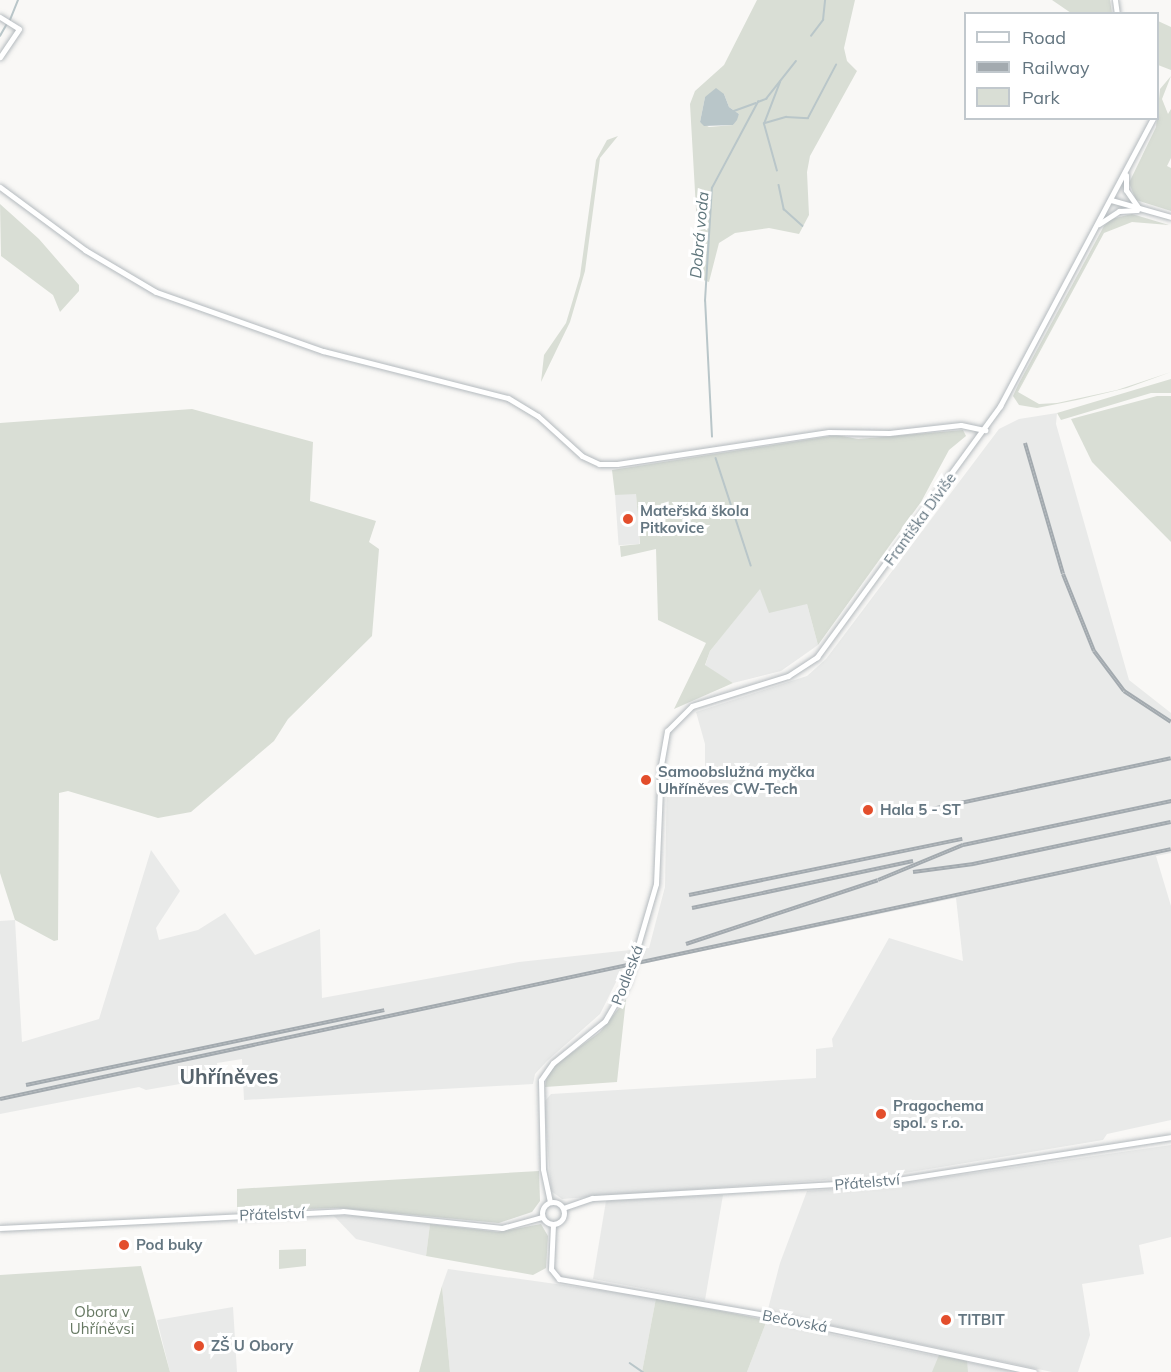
<!DOCTYPE html>
<meta charset="utf-8">
<style>
body{margin:0}
#map{position:relative;width:1171px;height:1372px;overflow:hidden;background:#f9f8f6;font-family:Mulish,sans-serif}
div>[style]{position:absolute}
[style*='--x']{left:calc(var(--x)*1px);top:calc(var(--y)*1px);width:calc(var(--w)*1px);rotate:calc(var(--a)*1deg)}
.built>*{inset:0;background:#e9eae9;transform-origin:0 0}
.green>*{inset:0;background:#d9ded5}
.water>*{inset:0;background:#b9c6c9}
.stream>*{height:1.5px;margin:-0.75px;padding:0 0.75px;transform-origin:0.75px;border-radius:0.75px;background:#b9c6c9}
.roads{filter:drop-shadow(0 0 2px #b4babe) drop-shadow(0 0 2px #b4babe)}
.secondary>*{height:5px;margin:-2.5px;padding:0 2.5px;transform-origin:2.5px;border-radius:2.5px;background:#fff}
.secondary>.ring{margin:-2.5px;padding:0;box-sizing:content-box;background:none;border:5px solid #fff;border-radius:50%}
.rail>*{height:4px;margin-top:-2px;transform-origin:0;background:repeating-linear-gradient(90deg,#fff 0 4.5px,#a3aaaf 0 9px);box-sizing:border-box;border-block:2px solid #a3aaaf}
.dots>*{width:16px;height:16px;translate:-50% -50%;box-sizing:border-box;border:3px solid #fff;border-radius:50%}
span{translate:-50% -50%;white-space:nowrap;text-align:center;line-height:1.15;-webkit-text-stroke:6px #fff;paint-order:stroke}
.poi-label{font-size:15px;color:#647681;font-weight:700}
.left{translate:0 -50%;text-align:left}
.street-label{font-size:15px;color:#647681}
.park-label{font-size:15px;color:#677963}
.water-label{font-size:16px;color:#5e757b;font-style:italic}
.district-label{font-size:21px;color:#56636c;font-weight:700}
.legend{position:absolute;left:964px;top:12px;width:195px;height:108px;box-sizing:border-box;background:#fff;border:2px solid #c1c8cd;margin:0;padding:8px 10px;list-style:none;font-size:18px;color:#647681}
.legend li{display:flex;align-items:center;gap:12px;height:30px}
.legend b{width:30px;border:2px solid #c1c8cd}
</style>
<div id="map">
<div class="built">
<i style="clip-path:polygon(1057px 413px,1056px 424px,1129px 680px,1171px 713px,1171px 853px,1156px 856px,1171px 906px,1171px 1120px,1107px 1134px,1103px 1140px,893px 1175px,562px 1199px,551px 1191px,544px 1102px,551px 1094px,816px 1078px,816px 1049px,833px 1047px,832px 1039px,889px 938px,963px 961px,956px 898px,623px 968px,600px 1014px,547px 1061px,535px 1074px,533px 1084px,244px 1100px,242px 1059px,217px 1063px,219px 1077px,146px 1090px,139px 1087px,0 1114px,0 921px,15px 920px,22px 1042px,99px 1019px,151px 850px,180px 891px,156px 928px,159px 940px,198px 930px,225px 913px,255px 955px,320px 929px,322px 998px,519px 962px,649px 948px,665px 887px,667px 772px,699px 787px,705px 766px,705px 744px,696px 712px,807px 676px,826px 659px,999px 429px,1019px 419px)"></i>
<i style="left:636px;top:493px;width:51px;height:21px;rotate:86deg"></i>
<i style="clip-path:polygon(760px 588px,807px 604px,818px 645px,781px 671px,733px 683px,705px 666px,710px 651px)"></i>
<i style="clip-path:polygon(1171px 1145px,1171px 1237px,1139px 1245px,1144px 1274px,1082px 1284px,1090px 1335px,1078px 1372px,1052px 1372px,772px 1313px,768px 1309px,780px 1263px,807px 1191px,889px 1185px)"></i>
<i style="clip-path:polygon(723px 1195px,705px 1300px,593px 1279px,606px 1201px)"></i>
<i style="clip-path:polygon(371px 1215px,430px 1224px,426px 1256px,356px 1239px,334px 1216px)"></i>
<i style="clip-path:polygon(448px 1269px,656px 1298px,642px 1372px,450px 1372px,442px 1286px)"></i>
<i style="clip-path:polygon(233px 1307px,237px 1372px,170px 1372px,157px 1320px)"></i>
<i style="clip-path:polygon(767px 1320px,880px 1345px,1018px 1372px,747px 1372px)"></i>
</div>
<div class="green">
<i style="clip-path:polygon(evenodd,757px 0,855px 0,844px 48px,847px 61px,857px 71px,810px 156px,807px 172px,809px 215px,799px 234px,769px 228px,735px 233px,719px 243px,709px 282px,700px 279px,690px 104px,695px 91px,724px 65px,757px 0,724px 94px,729px 107px,739px 114px,733px 125px,709px 127px,700px 122px,705px 97px,724px 94px)"></i>
<i style="clip-path:polygon(1052px 0,1110px 0,1112px 13px,1071px 13px)"></i>
<i style="clip-path:polygon(1158px 21px,1171px 27px,1171px 70px,1158px 65px)"></i>
<i style="clip-path:polygon(1171px 76px,1162px 99px,1168px 114px,1171px 109px,1171px 158px,1167px 166px,1171px 168px,1171px 211px,1136px 200px,1129px 183px,1156px 127px,1160px 89px)"></i>
<i style="clip-path:polygon(618px 136px,600px 158px,585px 271px,570px 322px,541px 382px,544px 355px,566px 323px,580px 276px,596px 160px,607px 140px)"></i>
<i style="clip-path:polygon(0 204px,39px 239px,79px 285px,79px 291px,60px 312px,53px 295px,1px 256px)"></i>
<i style="clip-path:polygon(1132px 214px,1169px 225px,1132px 222px,1104px 233px,1018px 392px,1039px 404px,1057px 403px,1117px 390px,1171px 372px,1127px 388px,1077px 400px,1037px 408px,1019px 405px,1013px 396px,1018px 385px,1104px 226px,1111px 219px)"></i>
<i style="clip-path:polygon(1171px 379px,1171px 393px,1151px 393px,1061px 420px,1057px 413px)"></i>
<i style="clip-path:polygon(1157px 396px,1171px 396px,1171px 542px,1092px 462px,1071px 419px)"></i>
<i style="clip-path:polygon(192px 409px,313px 442px,310px 501px,376px 521px,369px 542px,379px 549px,372px 636px,288px 719px,274px 741px,191px 812px,158px 818px,68px 791px,59px 793px,58px 940px,54px 941px,15px 920px,0 873px,0 423px)"></i>
<i style="clip-path:polygon(963px 430px,966px 436px,949px 450px,921px 502px,818px 645px,807px 604px,769px 613px,760px 589px,710px 651px,705px 665px,733px 683px,674px 709px,706px 643px,658px 620px,656px 549px,621px 557px,620px 546px,640px 544px,636px 494px,615px 495px,612px 470px,837px 435px,858px 439px)"></i>
<i style="clip-path:polygon(626px 999px,617px 1082px,545px 1087px,547px 1074px,555px 1065px,600px 1032px)"></i>
<i style="clip-path:polygon(539px 1171px,540px 1201px,532px 1212px,499px 1223px,338px 1208px,237px 1211px,237px 1189px)"></i>
<i style="clip-path:polygon(430px 1224px,498px 1232px,541px 1224px,548px 1236px,546px 1268px,533px 1275px,426px 1256px)"></i>
<i style="clip-path:polygon(306px 1249px,306px 1266px,279px 1269px,279px 1250px)"></i>
<i style="clip-path:polygon(141px 1266px,170px 1372px,0 1372px,0 1275px)"></i>
<i style="clip-path:polygon(442px 1286px,450px 1372px,419px 1372px)"></i>
<i style="clip-path:polygon(656px 1298px,767px 1320px,747px 1372px,642px 1372px)"></i>
<i style="clip-path:polygon(939px 1355px,967px 1361px,968px 1372px,932px 1372px)"></i>
</div>
<div class="water">
<i style="clip-path:polygon(716px 88px,724px 94px,729px 107px,739px 114px,737px 120px,733px 125px,704px 126px,700px 122px,705px 97px)"></i>
</div>
<div class="stream">
<i style="--x:10;--y:20;--w:22;--a:-68"></i>
<i style="--x:0;--y:36;--w:14;--a:-60"></i>
<i style="--x:811;--y:36;--w:20;--a:-53"></i>
<i style="--x:823;--y:20;--w:20;--a:-84"></i>
<i style="--x:734;--y:111;--w:23;--a:-20"></i>
<i style="--x:765;--y:123;--w:22;--a:-16"></i>
<i style="--x:786;--y:117;--w:22;--a:3"></i>
<i style="--x:808;--y:118;--w:60;--a:-62.2"></i>
<i style="--x:777;--y:171;--w:49;--a:-105.5"></i>
<i style="--x:764;--y:124;--w:45;--a:-69.1"></i>
<i style="--x:779;--y:185;--w:25;--a:78"></i>
<i style="--x:784;--y:209;--w:25;--a:42"></i>
<i style="--x:712;--y:437;--w:136;--a:-92.9"></i>
<i style="--x:705;--y:301;--w:113;--a:-86.5"></i>
<i style="--x:712;--y:188;--w:98;--a:-61.9"></i>
<i style="--x:758;--y:102;--w:9;--a:-21"></i>
<i style="--x:766;--y:99;--w:48;--a:-51.7"></i>
<i style="--x:716;--y:458;--w:113;--a:71.9"></i>
<i style="--x:630;--y:1363;--w:16;--a:35"></i>
</div>
<div class="roads">
<div class="secondary">
<i style="--x:1115;--y:0;--w:14;--a:82"></i>
<i style="--x:0;--y:17;--w:22;--a:32"></i>
<i style="--x:19;--y:29;--w:34;--a:124"></i>
<i style="--x:1126;--y:175;--w:15;--a:90"></i>
<i style="--x:1126;--y:190;--w:21;--a:55"></i>
<i style="--x:0;--y:187;--w:106;--a:36.5"></i>
<i style="--x:85;--y:250;--w:82;--a:30.6"></i>
<i style="--x:156;--y:292;--w:177;--a:19.5"></i>
<i style="--x:323;--y:351;--w:191;--a:14.3"></i>
<i style="--x:508;--y:398;--w:35;--a:31"></i>
<i style="--x:538;--y:416;--w:59;--a:42.3"></i>
<i style="--x:582;--y:456;--w:19;--a:25"></i>
<i style="--x:599;--y:464;--w:18;--a:0"></i>
<i style="--x:617;--y:464;--w:214;--a:-8.6"></i>
<i style="--x:829;--y:432;--w:60;--a:1"></i>
<i style="--x:889;--y:433;--w:72;--a:-6.3"></i>
<i style="--x:961;--y:425;--w:25;--a:12"></i>
<i style="--x:1111;--y:200;--w:62;--a:15.8"></i>
<i style="--x:1099;--y:224;--w:24;--a:-33"></i>
<i style="--x:1119;--y:211;--w:18;--a:-3"></i>
<i class="ring" style="left:542px;top:1202px;width:17px;height:17px"></i>
<i style="--x:550;--y:1202;--w:34;--a:-102"></i>
<i style="--x:543;--y:1169;--w:89;--a:-91.3"></i>
<i style="--x:541;--y:1080;--w:21;--a:-55"></i>
<i style="--x:553;--y:1063;--w:67;--a:-38.9"></i>
<i style="--x:605;--y:1021;--w:44;--a:-59.9"></i>
<i style="--x:627;--y:983;--w:103;--a:-73.7"></i>
<i style="--x:656;--y:884;--w:119;--a:-87.6"></i>
<i style="--x:661;--y:765;--w:35;--a:-80"></i>
<i style="--x:667;--y:731;--w:35;--a:-45"></i>
<i style="--x:692;--y:706;--w:101;--a:-17.4"></i>
<i style="--x:788;--y:676;--w:35;--a:-33"></i>
<i style="--x:817;--y:657;--w:311;--a:-53.9"></i>
<i style="--x:1000;--y:406;--w:326;--a:-62"></i>
<i style="--x:563;--y:1208;--w:31;--a:-19"></i>
<i style="--x:592;--y:1198;--w:298;--a:-3.3"></i>
<i style="--x:890;--y:1181;--w:284;--a:-8.9"></i>
<i style="--x:553;--y:1225;--w:44;--a:92.6"></i>
<i style="--x:551;--y:1269;--w:13;--a:51"></i>
<i style="--x:559;--y:1279;--w:215;--a:9.9"></i>
<i style="--x:771;--y:1316;--w:269;--a:12"></i>
<i style="--x:0;--y:1228;--w:343;--a:-2.8"></i>
<i style="--x:343;--y:1211;--w:160;--a:6.1"></i>
<i style="--x:502;--y:1228;--w:41;--a:-15.4"></i>
</div>
</div>
<div class="rail">
<i style="--x:1025;--y:443;--w:136;--a:73.8"></i>
<i style="--x:1063;--y:574;--w:83;--a:68.1"></i>
<i style="--x:1094;--y:651;--w:50;--a:53.1"></i>
<i style="--x:1124;--y:691;--w:56;--a:33.4"></i>
<i style="--x:932;--y:809;--w:244;--a:-12"></i>
<i style="--x:913;--y:872;--w:61;--a:-7.6"></i>
<i style="--x:973;--y:864;--w:202;--a:-12"></i>
<i style="--x:689;--y:895;--w:279;--a:-11.6"></i>
<i style="--x:692;--y:908;--w:226;--a:-12"></i>
<i style="--x:686;--y:944;--w:202;--a:-18.4"></i>
<i style="--x:878;--y:880;--w:92;--a:-22.4"></i>
<i style="--x:963;--y:845;--w:213;--a:-11.9"></i>
<i style="--x:26;--y:1085;--w:366;--a:-11.8"></i>
<i style="--x:0;--y:1099;--w:1197;--a:-12.05"></i>
</div>
<div class="dots">
<i style="left:628px;top:519px;background:#e34e2c"></i>
<i style="left:646px;top:780px;background:#e34e2c"></i>
<i style="left:868px;top:810px;background:#e34e2c"></i>
<i style="left:881px;top:1114px;background:#e34e2c"></i>
<i style="left:124px;top:1245px;background:#e34e2c"></i>
<i style="left:946px;top:1320px;background:#e34e2c"></i>
<i style="left:199px;top:1346px;background:#e34e2c"></i>
</div>
<div class="poi-label">
<span class="left" style="left:640px;top:519px">Mateřská škola<br>Pitkovice</span>
<span class="left" style="left:658px;top:780px">Samoobslužná myčka<br>Uhříněves CW-Tech</span>
<span class="left" style="left:880px;top:810px">Hala 5 - ST</span>
<span class="left" style="left:893px;top:1114px">Pragochema<br>spol. s r.o.</span>
<span class="left" style="left:136px;top:1245px">Pod buky</span>
<span class="left" style="left:958px;top:1320px">TITBIT</span>
<span class="left" style="left:211px;top:1346px">ZŠ U Obory</span>
</div>
<div class="street-label">
<span style="left:920px;top:519px;rotate:-54deg">Františka Diviše</span>
<span style="left:627px;top:975px;rotate:-69deg">Podleská</span>
<span style="left:867px;top:1182px;rotate:-5deg">Přátelství</span>
<span style="left:272px;top:1214px;rotate:-2deg">Přátelství</span>
<span style="left:795px;top:1321px;rotate:11deg">Bečovská</span>
</div>
<div class="park-label">
<span style="left:102px;top:1320px">Obora v<br>Uhříněvsi</span>
</div>
<div class="water-label">
<span style="left:699px;top:235px;rotate:-85deg">Dobrá voda</span>
</div>
<div class="district-label">
<span style="left:229px;top:1076px">Uhříněves</span>
</div>
<ul class="legend">
<li><b style="height:8px;background:#fff"></b>Road</li>
<li><b style="height:8px;background:#a3aaaf"></b>Railway</li>
<li><b style="height:16px;background:#d9ded5"></b>Park</li>
</ul>
</div>
